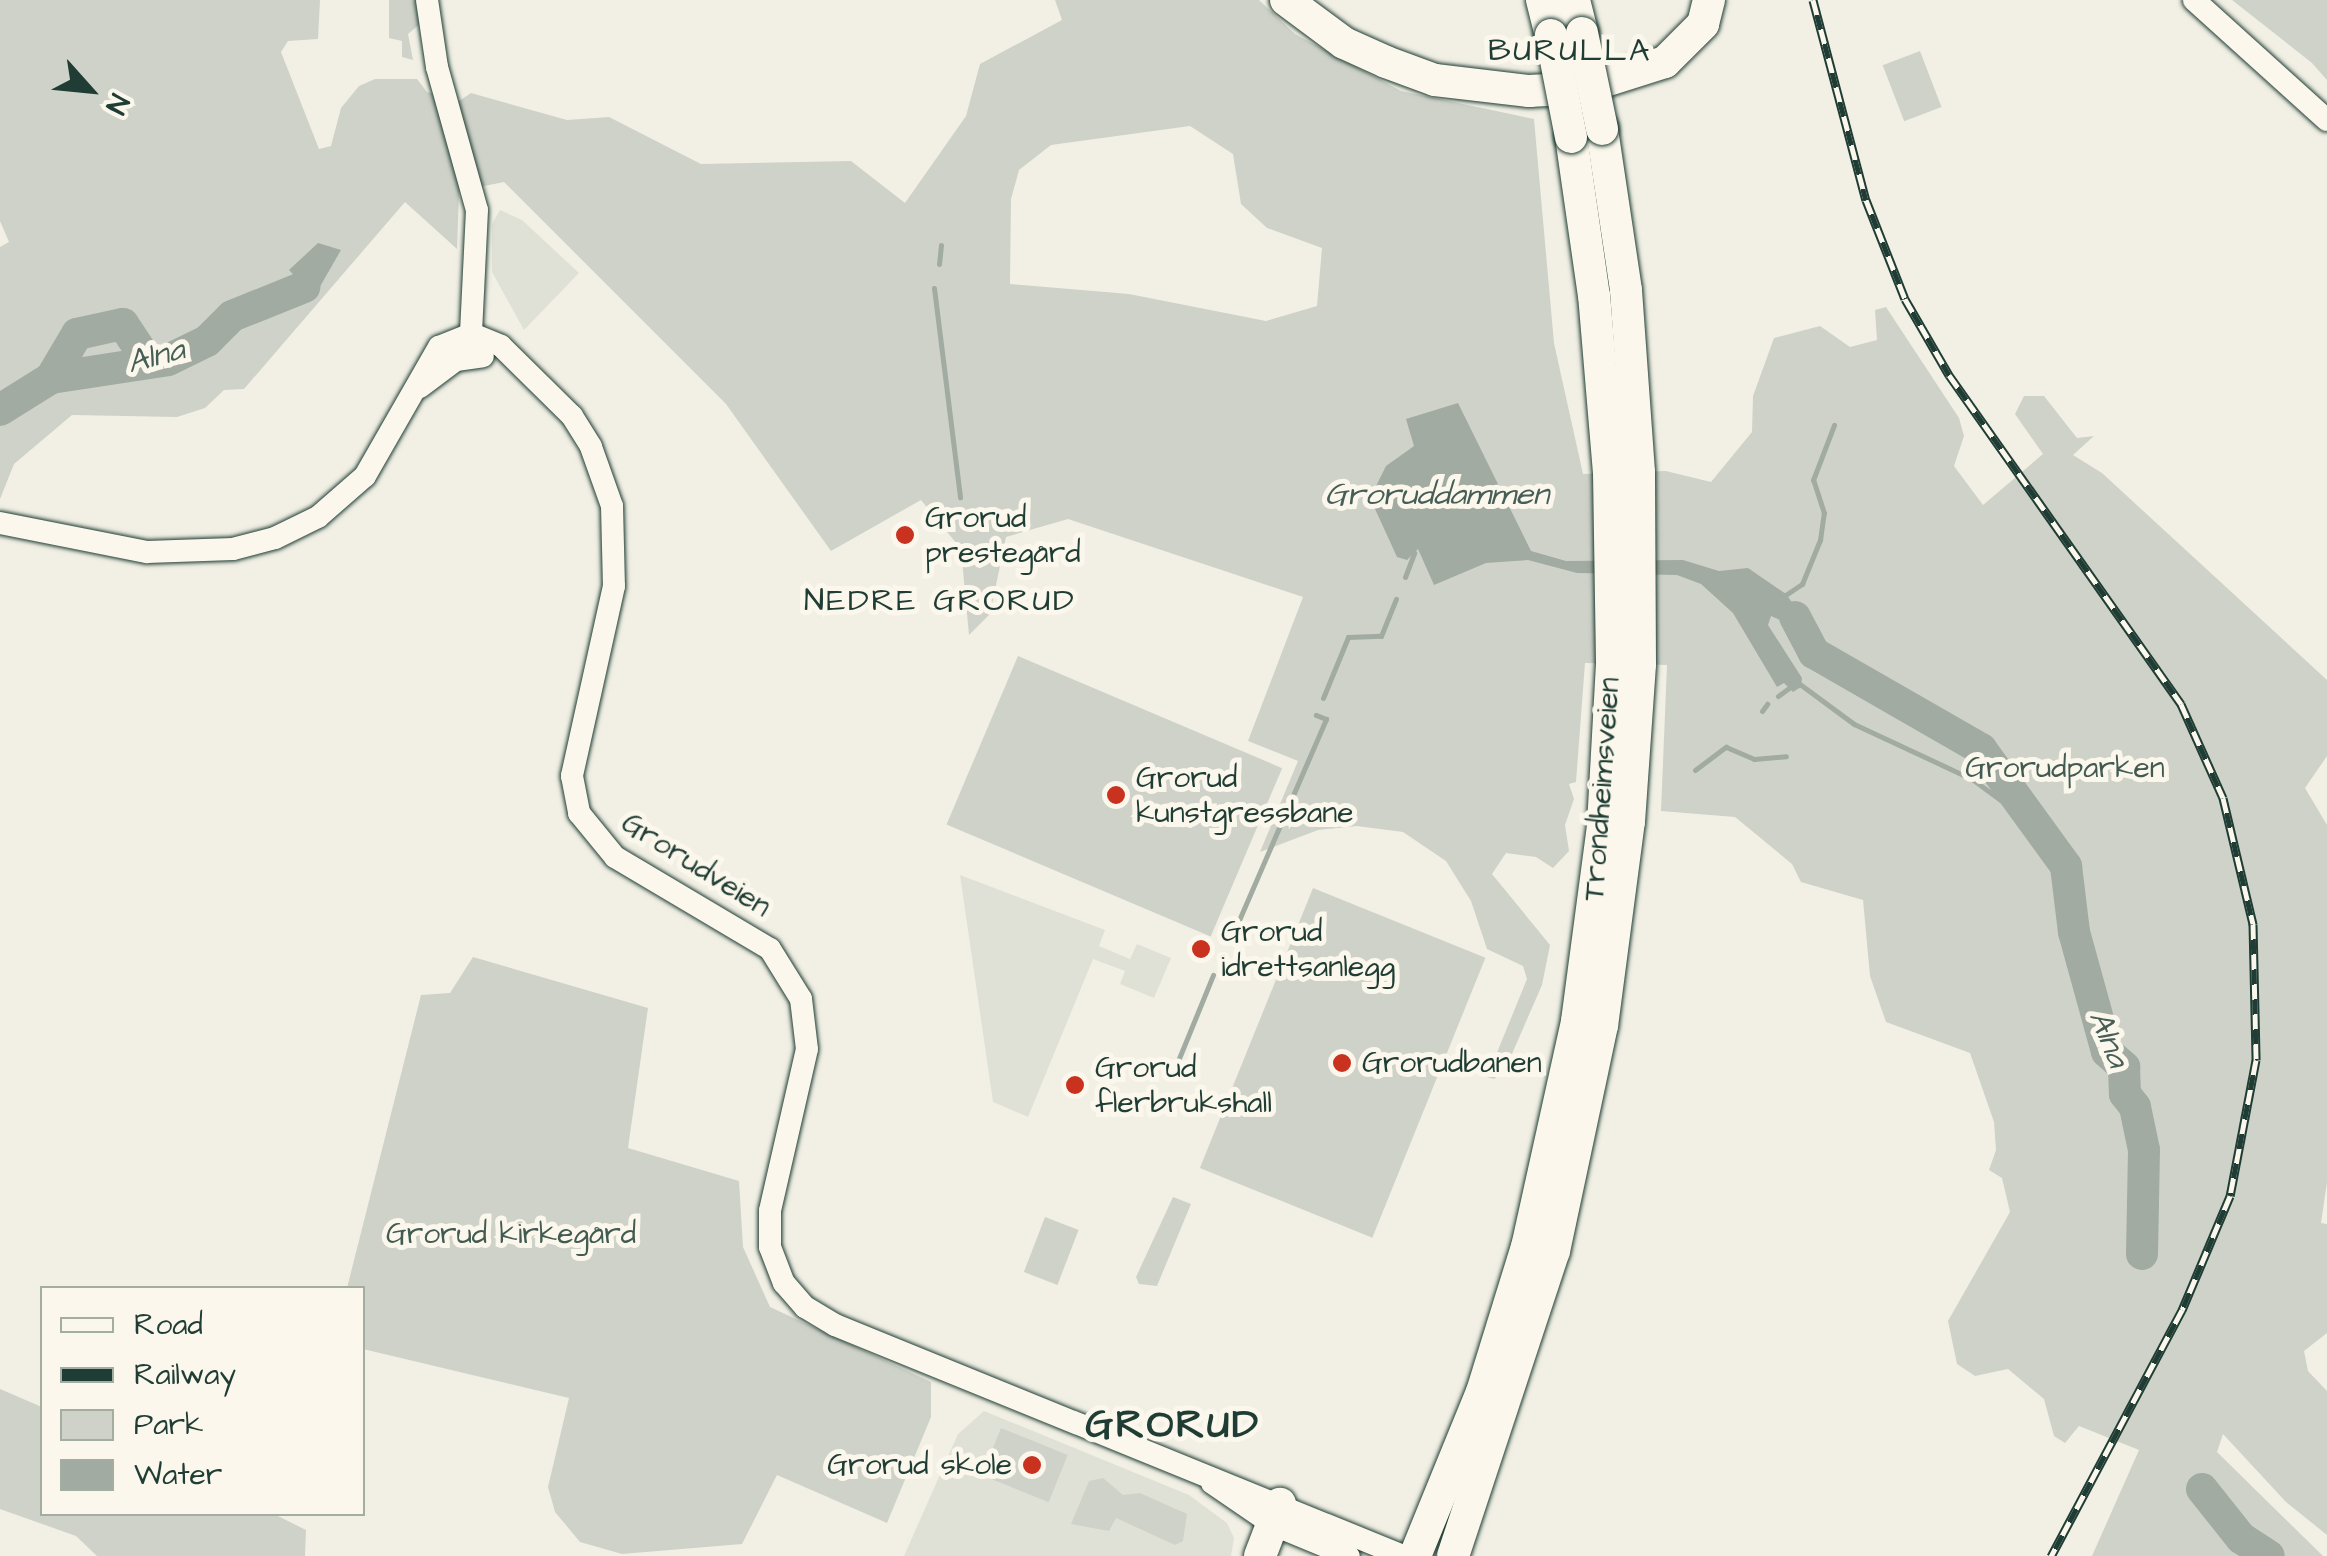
<!DOCTYPE html>
<meta charset="utf-8">
<style>
body{margin:0}
#map{position:relative;width:2327px;height:1556px;overflow:hidden;background:#f2f0e5;font-family:"Architects Daughter",sans-serif}
div>[style]{position:absolute}
[style*='--x']{left:calc(var(--x)*1px);top:calc(var(--y)*1px);width:calc(var(--w)*1px);rotate:calc(var(--a)*1deg)}
.built>*{inset:0;background:#e0e1d6}
.green>*{inset:0;background:#cfd2c8;transform-origin:0 0}
.water>*{inset:0;background:#a2aba1}
.stream>*{height:5px;margin:-2.5px;padding:0 2.5px;transform-origin:2.5px;border-radius:2.5px;background:#a2aba1}
.river>*{height:32px;margin:-16px;padding:0 16px;transform-origin:16px;border-radius:16px;background:#a2aba1}
.roads{filter:drop-shadow(0 0 2px #1f3d34) drop-shadow(0 0 2px #1f3d34)}
.tertiary>*{height:22px;margin:-11px;padding:0 11px;transform-origin:11px;border-radius:11px;background:#fbf7ec}
.trunk>*{height:32px;margin:-16px;padding:0 16px;transform-origin:16px;border-radius:16px;background:#fbf7ec}
.rail>*{height:9px;margin-top:-4.5px;transform-origin:0;background:repeating-linear-gradient(90deg,#fbf7ec 0 15px,#1f3d34 0 30px);box-sizing:border-box;border-block:2px solid #1f3d34}
.bridges{filter:drop-shadow(0 0 2px #1f3d34) drop-shadow(0 0 2px #1f3d34)}
.trunk-bridge>*{height:32px;margin:-16px;padding:0 16px;transform-origin:16px;border-radius:16px;background:#fbf7ec}
.dots>*{width:28px;height:28px;translate:-50% -50%;box-sizing:border-box;border:5px solid #fbf7ec;border-radius:50%}
span{translate:-50% -50%;white-space:nowrap;text-align:center;line-height:1.15;-webkit-text-stroke:10px #fbf7ec;paint-order:stroke}
.poi-label{font-size:30px;color:#1f3d34}
.left{translate:0 -50%;text-align:left}
.right{translate:-100% -50%;text-align:right}
.park-label{font-size:30px;color:#425b52}
.street-label{font-size:30px;color:#1f3d34}
.neighbourhood-label{font-size:32px;color:#1f3d34;letter-spacing:2.5px}
.water-label{font-size:32px;color:#465e55;font-style:italic}
.district-label{font-size:40px;color:#1f3d34;font-weight:700;letter-spacing:2.5px}
.legend{position:absolute;left:40px;top:1286px;width:325px;height:230px;box-sizing:border-box;background:#fbf7ec;border:2px solid #a3ada2;margin:0;padding:12px 18px;list-style:none;font-size:30px;color:#1f3d34}
.legend li{display:flex;align-items:center;gap:20px;height:50px}
.legend b{width:50px;border:2px solid #a3ada2}
.north{position:absolute;left:40px;top:40px;width:100px;height:100px;-webkit-text-stroke:8px #fbf7ec;paint-order:stroke;rotate:117deg;font-size:28px;font-weight:700;line-height:40px;text-align:center;color:#1f3d34}
.north::after{content:'';display:block;margin:auto;width:35px;height:45px;background:#1f3d34;clip-path:polygon(50% 0,100% 100%,50% 72%,0 100%)}
</style>
<div id="map">
<div class="built">
<i style="clip-path:polygon(500px 210px,522px 220px,579px 273px,524px 330px,492px 272px,492px 224px)"></i>
<i style="clip-path:polygon(960px 875px,1105px 930px,1099px 946px,1130px 959px,1137px 944px,1171px 958px,1154px 998px,1120px 984px,1125px 971px,1093px 959px,1028px 1117px,993px 1102px)"></i>
<i style="clip-path:polygon(984px 1411px,1189px 1495px,1227px 1523px,1234px 1538px,1231px 1556px,904px 1556px,958px 1434px)"></i>
</div>
<div class="green">
<i style="clip-path:polygon(evenodd,0 0,320px 0,318px 39px,288px 41px,281px 52px,319px 149px,331px 146px,341px 108px,359px 86px,375px 79px,417px 79px,427px 92px,459px 101px,471px 93px,567px 120px,609px 117px,701px 164px,851px 161px,905px 203px,966px 116px,980px 64px,1062px 20px,1055px 0,1259px 0,1295px 34px,1401px 91px,1534px 119px,1554px 343px,1583px 474px,1666px 471px,1711px 482px,1752px 432px,1753px 396px,1774px 338px,1820px 326px,1850px 347px,1877px 340px,1875px 310px,1886px 307px,1959px 418px,1964px 436px,1954px 466px,1983px 505px,2043px 454px,2015px 414px,2024px 396px,2044px 396px,2077px 438px,2094px 436px,2073px 455px,2102px 473px,2327px 680px,2327px 756px,2305px 788px,2327px 825px,2327px 1182px,2321px 1223px,2327px 1224px,2327px 1333px,2304px 1351px,2308px 1371px,2327px 1391px,2327px 1535px,2286px 1502px,2223px 1434px,2217px 1452px,2323px 1556px,2092px 1556px,2139px 1450px,2079px 1426px,2065px 1443px,2054px 1436px,2044px 1399px,2008px 1369px,1975px 1376px,1957px 1364px,1948px 1321px,2010px 1212px,2002px 1178px,1989px 1170px,1996px 1150px,1994px 1122px,1970px 1053px,1886px 1022px,1870px 976px,1863px 900px,1801px 882px,1792px 864px,1735px 817px,1661px 811px,1667px 665px,1585px 663px,1576px 782px,1569px 784px,1574px 799px,1565px 825px,1569px 851px,1553px 868px,1536px 857px,1506px 853px,1492px 874px,1550px 945px,1542px 985px,1505px 1070px,1494px 1079px,1487px 1077px,1527px 979px,1523px 966px,1487px 949px,1471px 901px,1446px 861px,1403px 832px,1357px 826px,1318px 830px,1260px 852px,1298px 761px,1248px 741px,1303px 597px,1068px 519px,1006px 537px,990px 614px,969px 635px,961px 549px,921px 500px,831px 551px,726px 404px,504px 182px,459px 191px,457px 249px,405px 202px,244px 389px,224px 390px,205px 408px,177px 417px,72px 415px,14px 464px,0 499px,0 247px,9px 242px,0 221px,0 0,1190px 126px,1233px 154px,1241px 204px,1267px 228px,1322px 248px,1317px 306px,1266px 321px,1129px 294px,1010px 284px,1011px 199px,1019px 170px,1051px 145px,1190px 126px)"></i>
<i style="clip-path:polygon(389px 0,419px 0,420px 24px,408px 34px,413px 60px,402px 57px,402px 41px,389px 38px)"></i>
<i style="clip-path:polygon(2232px 0,2327px 0,2327px 80px,2312px 63px)"></i>
<i style="left:1920px;top:51px;width:60px;height:40px;rotate:69deg"></i>
<i style="left:1018px;top:656px;width:287px;height:183px;rotate:23deg"></i>
<i style="left:1313px;top:888px;width:186px;height:302px;rotate:22deg"></i>
<i style="clip-path:polygon(473px 957px,648px 1008px,628px 1148px,739px 1181px,743px 1247px,770px 1307px,931px 1382px,931px 1417px,887px 1523px,777px 1475px,742px 1544px,622px 1554px,580px 1542px,555px 1512px,548px 1487px,569px 1398px,363px 1349px,362px 1288px,347px 1288px,421px 995px,450px 993px)"></i>
<i style="clip-path:polygon(1173px 1197px,1191px 1204px,1157px 1286px,1139px 1284px,1136px 1277px)"></i>
<i style="left:1045px;top:1217px;width:36px;height:59px;rotate:21deg"></i>
<i style="clip-path:polygon(0 1389px,42px 1407px,42px 1514px,274px 1514px,306px 1530px,305px 1556px,97px 1556px,76px 1536px,0 1509px)"></i>
<i style="left:1001px;top:1428px;width:72px;height:51px;rotate:22deg"></i>
<i style="clip-path:polygon(1103px 1478px,1123px 1495px,1140px 1493px,1187px 1514px,1183px 1541px,1175px 1545px,1116px 1518px,1109px 1531px,1071px 1524px,1089px 1481px)"></i>
</div>
<div class="water">
<i style="clip-path:polygon(318px 243px,341px 250px,314px 297px,289px 270px)"></i>
<i style="clip-path:polygon(1458px 403px,1531px 551px,1566px 561px,1683px 560px,1719px 571px,1748px 568px,1786px 594px,1811px 629px,1814px 653px,1789px 624px,1771px 616px,1768px 625px,1802px 678px,1801px 687px,1793px 692px,1784px 683px,1777px 687px,1733px 613px,1701px 584px,1677px 575px,1577px 573px,1528px 560px,1486px 563px,1434px 585px,1418px 549px,1407px 560px,1397px 557px,1370px 498px,1386px 466px,1414px 446px,1406px 419px)"></i>
</div>
<div class="stream">
<i style="--x:939;--y:264;--w:19;--a:-84"></i>
<i style="--x:934;--y:288;--w:211;--a:82.9"></i>
<i style="--x:1405;--y:577;--w:26;--a:-69"></i>
<i style="--x:1784;--y:596;--w:22;--a:-34"></i>
<i style="--x:1802;--y:584;--w:48;--a:-67.8"></i>
<i style="--x:1820;--y:540;--w:27;--a:-82"></i>
<i style="--x:1824;--y:513;--w:35;--a:-108"></i>
<i style="--x:1813;--y:480;--w:59;--a:-69.1"></i>
<i style="--x:1797;--y:682;--w:71;--a:36.4"></i>
<i style="--x:1854;--y:724;--w:130;--a:25"></i>
<i style="--x:1972;--y:779;--w:86;--a:36.5"></i>
<i style="--x:1778;--y:696;--w:17;--a:-36"></i>
<i style="--x:1323;--y:698;--w:66;--a:-67.7"></i>
<i style="--x:1348;--y:637;--w:33;--a:-2"></i>
<i style="--x:1381;--y:636;--w:40;--a:-68"></i>
<i style="--x:1762;--y:711;--w:9;--a:-54"></i>
<i style="--x:1695;--y:770;--w:39;--a:-37"></i>
<i style="--x:1726;--y:747;--w:30;--a:23"></i>
<i style="--x:1754;--y:759;--w:32;--a:-5"></i>
<i style="--x:1236;--y:927;--w:227;--a:-66.6"></i>
<i style="--x:1326;--y:719;--w:11;--a:-158"></i>
<i style="--x:1173;--y:1073;--w:106;--a:-67.8"></i>
</div>
<div class="river">
<i style="--x:51;--y:378;--w:51;--a:-59.4"></i>
<i style="--x:77;--y:334;--w:47;--a:-12.3"></i>
<i style="--x:123;--y:324;--w:43;--a:56.3"></i>
<i style="--x:0;--y:410;--w:60;--a:-32.1"></i>
<i style="--x:51;--y:378;--w:118;--a:-8.7"></i>
<i style="--x:168;--y:360;--w:43;--a:-26"></i>
<i style="--x:207;--y:341;--w:35;--a:-45"></i>
<i style="--x:232;--y:316;--w:78;--a:-21.9"></i>
<i style="--x:1795;--y:617;--w:41;--a:62.2"></i>
<i style="--x:1814;--y:653;--w:193;--a:29.9"></i>
<i style="--x:1981;--y:749;--w:145;--a:54"></i>
<i style="--x:2066;--y:866;--w:66;--a:83.1"></i>
<i style="--x:2074;--y:932;--w:124;--a:74.6"></i>
<i style="--x:2107;--y:1052;--w:23;--a:41"></i>
<i style="--x:2124;--y:1067;--w:27;--a:88"></i>
<i style="--x:2125;--y:1094;--w:16;--a:52"></i>
<i style="--x:2135;--y:1107;--w:44;--a:78.2"></i>
<i style="--x:2144;--y:1150;--w:104;--a:91.1"></i>
<i style="--x:2202;--y:1489;--w:63;--a:51.5"></i>
<i style="--x:2241;--y:1538;--w:33;--a:33"></i>
</div>
<div class="roads">
<div class="tertiary">
<i style="--x:427;--y:0;--w:68;--a:81.5"></i>
<i style="--x:437;--y:67;--w:148;--a:74.4"></i>
<i style="--x:477;--y:210;--w:145;--a:92.8"></i>
<i style="--x:2194;--y:0;--w:179;--a:42.1"></i>
<i style="--x:420;--y:387;--w:45;--a:-36.9"></i>
<i style="--x:456;--y:360;--w:27;--a:-8"></i>
<i style="--x:0;--y:523;--w:150;--a:11.2"></i>
<i style="--x:147;--y:552;--w:86;--a:-2"></i>
<i style="--x:233;--y:549;--w:43;--a:-14.7"></i>
<i style="--x:275;--y:538;--w:48;--a:-26"></i>
<i style="--x:318;--y:517;--w:62;--a:-41.1"></i>
<i style="--x:365;--y:476;--w:149;--a:-60.2"></i>
<i style="--x:439;--y:347;--w:35;--a:-22"></i>
<i style="--x:472;--y:334;--w:31;--a:22"></i>
<i style="--x:501;--y:346;--w:100;--a:44.6"></i>
<i style="--x:572;--y:416;--w:36;--a:58"></i>
<i style="--x:591;--y:447;--w:63;--a:70.4"></i>
<i style="--x:612;--y:506;--w:80;--a:88.6"></i>
<i style="--x:614;--y:586;--w:195;--a:102.5"></i>
<i style="--x:572;--y:776;--w:38;--a:79"></i>
<i style="--x:579;--y:813;--w:57;--a:50.7"></i>
<i style="--x:615;--y:857;--w:180;--a:30.7"></i>
<i style="--x:770;--y:949;--w:59;--a:58.2"></i>
<i style="--x:801;--y:999;--w:50;--a:83.2"></i>
<i style="--x:807;--y:1049;--w:166;--a:102.9"></i>
<i style="--x:770;--y:1211;--w:36;--a:90"></i>
<i style="--x:770;--y:1247;--w:39;--a:69"></i>
<i style="--x:784;--y:1283;--w:32;--a:49"></i>
<i style="--x:805;--y:1307;--w:35;--a:31"></i>
<i style="--x:835;--y:1325;--w:613;--a:22.13"></i>
<i style="--x:1212;--y:1483;--w:73;--a:34.3"></i>
<i style="--x:1272;--y:1524;--w:83;--a:22.6"></i>
</div>
<div class="trunk">
<i style="--x:1286;--y:0;--w:72;--a:36.6"></i>
<i style="--x:1344;--y:43;--w:46;--a:24.3"></i>
<i style="--x:1386;--y:62;--w:52;--a:20.2"></i>
<i style="--x:1435;--y:80;--w:95;--a:6.7"></i>
<i style="--x:1529;--y:91;--w:54;--a:-3.2"></i>
<i style="--x:1583;--y:88;--w:86;--a:-17.6"></i>
<i style="--x:1665;--y:62;--w:54;--a:-45"></i>
<i style="--x:1703;--y:24;--w:25;--a:-76"></i>
<i style="--x:1542;--y:0;--w:36;--a:76"></i>
<i style="--x:1574;--y:0;--w:34;--a:76"></i>
<i style="--x:1260;--y:1556;--w:56;--a:-69"></i>
<i style="--x:1415;--y:1556;--w:177;--a:-67.8"></i>
<i style="--x:1482;--y:1392;--w:152;--a:-72.8"></i>
<i style="--x:1527;--y:1247;--w:231;--a:-77.5"></i>
<i style="--x:1577;--y:1021;--w:198;--a:-82.4"></i>
<i style="--x:1603;--y:825;--w:162;--a:-86.8"></i>
<i style="--x:1612;--y:663;--w:190;--a:-90.9"></i>
<i style="--x:1609;--y:473;--w:178;--a:-94.8"></i>
<i style="--x:1594;--y:296;--w:161;--a:-98.2"></i>
<i style="--x:1453;--y:1556;--w:321;--a:-71.7"></i>
<i style="--x:1554;--y:1251;--w:230;--a:-78"></i>
<i style="--x:1602;--y:1026;--w:206;--a:-82.5"></i>
<i style="--x:1629;--y:822;--w:158;--a:-86"></i>
<i style="--x:1640;--y:664;--w:192;--a:-90.3"></i>
<i style="--x:1639;--y:472;--w:182;--a:-94.1"></i>
<i style="--x:1626;--y:290;--w:163;--a:-98.5"></i>
</div>
</div>
<div class="rail">
<i style="--x:1813;--y:0;--w:207;--a:75.2"></i>
<i style="--x:1866;--y:200;--w:106;--a:68.5"></i>
<i style="--x:1905;--y:299;--w:88;--a:59.9"></i>
<i style="--x:1949;--y:375;--w:403;--a:54.8"></i>
<i style="--x:2181;--y:704;--w:103;--a:65.9"></i>
<i style="--x:2223;--y:798;--w:130;--a:76.6"></i>
<i style="--x:2253;--y:924;--w:136;--a:88.7"></i>
<i style="--x:2256;--y:1060;--w:138;--a:100.8"></i>
<i style="--x:2230;--y:1196;--w:124;--a:112.8"></i>
<i style="--x:2182;--y:1310;--w:279;--a:118"></i>
</div>
<div class="bridges">
<div class="trunk-bridge">
<i style="--x:1582;--y:33;--w:98;--a:78.2"></i>
<i style="--x:1551;--y:35;--w:104;--a:78.9"></i>
</div>
</div>
<div class="dots">
<i style="left:905px;top:535px;background:#c8321e"></i>
<i style="left:1116px;top:795px;background:#c8321e"></i>
<i style="left:1201px;top:949px;background:#c8321e"></i>
<i style="left:1342px;top:1063px;background:#c8321e"></i>
<i style="left:1075px;top:1085px;background:#c8321e"></i>
<i style="left:1032px;top:1465px;background:#c8321e"></i>
</div>
<div class="poi-label">
<span class="left" style="left:925px;top:535px">Grorud<br>prestegård</span>
<span class="left" style="left:1136px;top:795px">Grorud<br>kunstgressbane</span>
<span class="left" style="left:1221px;top:949px">Grorud<br>idrettsanlegg</span>
<span class="left" style="left:1362px;top:1063px">Grorudbanen</span>
<span class="left" style="left:1095px;top:1085px">Grorud<br>flerbrukshall</span>
<span class="right" style="left:1012px;top:1465px">Grorud skole</span>
</div>
<div class="park-label">
<span style="left:2065px;top:768px">Grorudparken</span>
<span style="left:511px;top:1234px">Grorud kirkegård</span>
</div>
<div class="street-label">
<span style="left:1602px;top:789px;rotate:-86deg">Trondheimsveien</span>
<span style="left:696px;top:865px;rotate:32deg">Grorudveien</span>
</div>
<div class="neighbourhood-label">
<span style="left:1570px;top:51px">BURULLA</span>
<span style="left:940px;top:601px">NEDRE GRORUD</span>
</div>
<div class="water-label">
<span style="left:156px;top:357px;rotate:-15deg">Alna</span>
<span style="left:1437px;top:495px">Groruddammen</span>
<span style="left:2108px;top:1039px;rotate:68deg">Alna</span>
</div>
<div class="district-label">
<span style="left:1173px;top:1426px">GRORUD</span>
</div>
<ul class="legend">
<li><b style="height:12px;background:#fbf7ec"></b>Road</li>
<li><b style="height:12px;background:#1f3d34"></b>Railway</li>
<li><b style="height:28px;background:#cfd2c8"></b>Park</li>
<li><b style="height:28px;background:#a2aba1"></b>Water</li>
</ul>
<div class="north">N</div>
</div>
